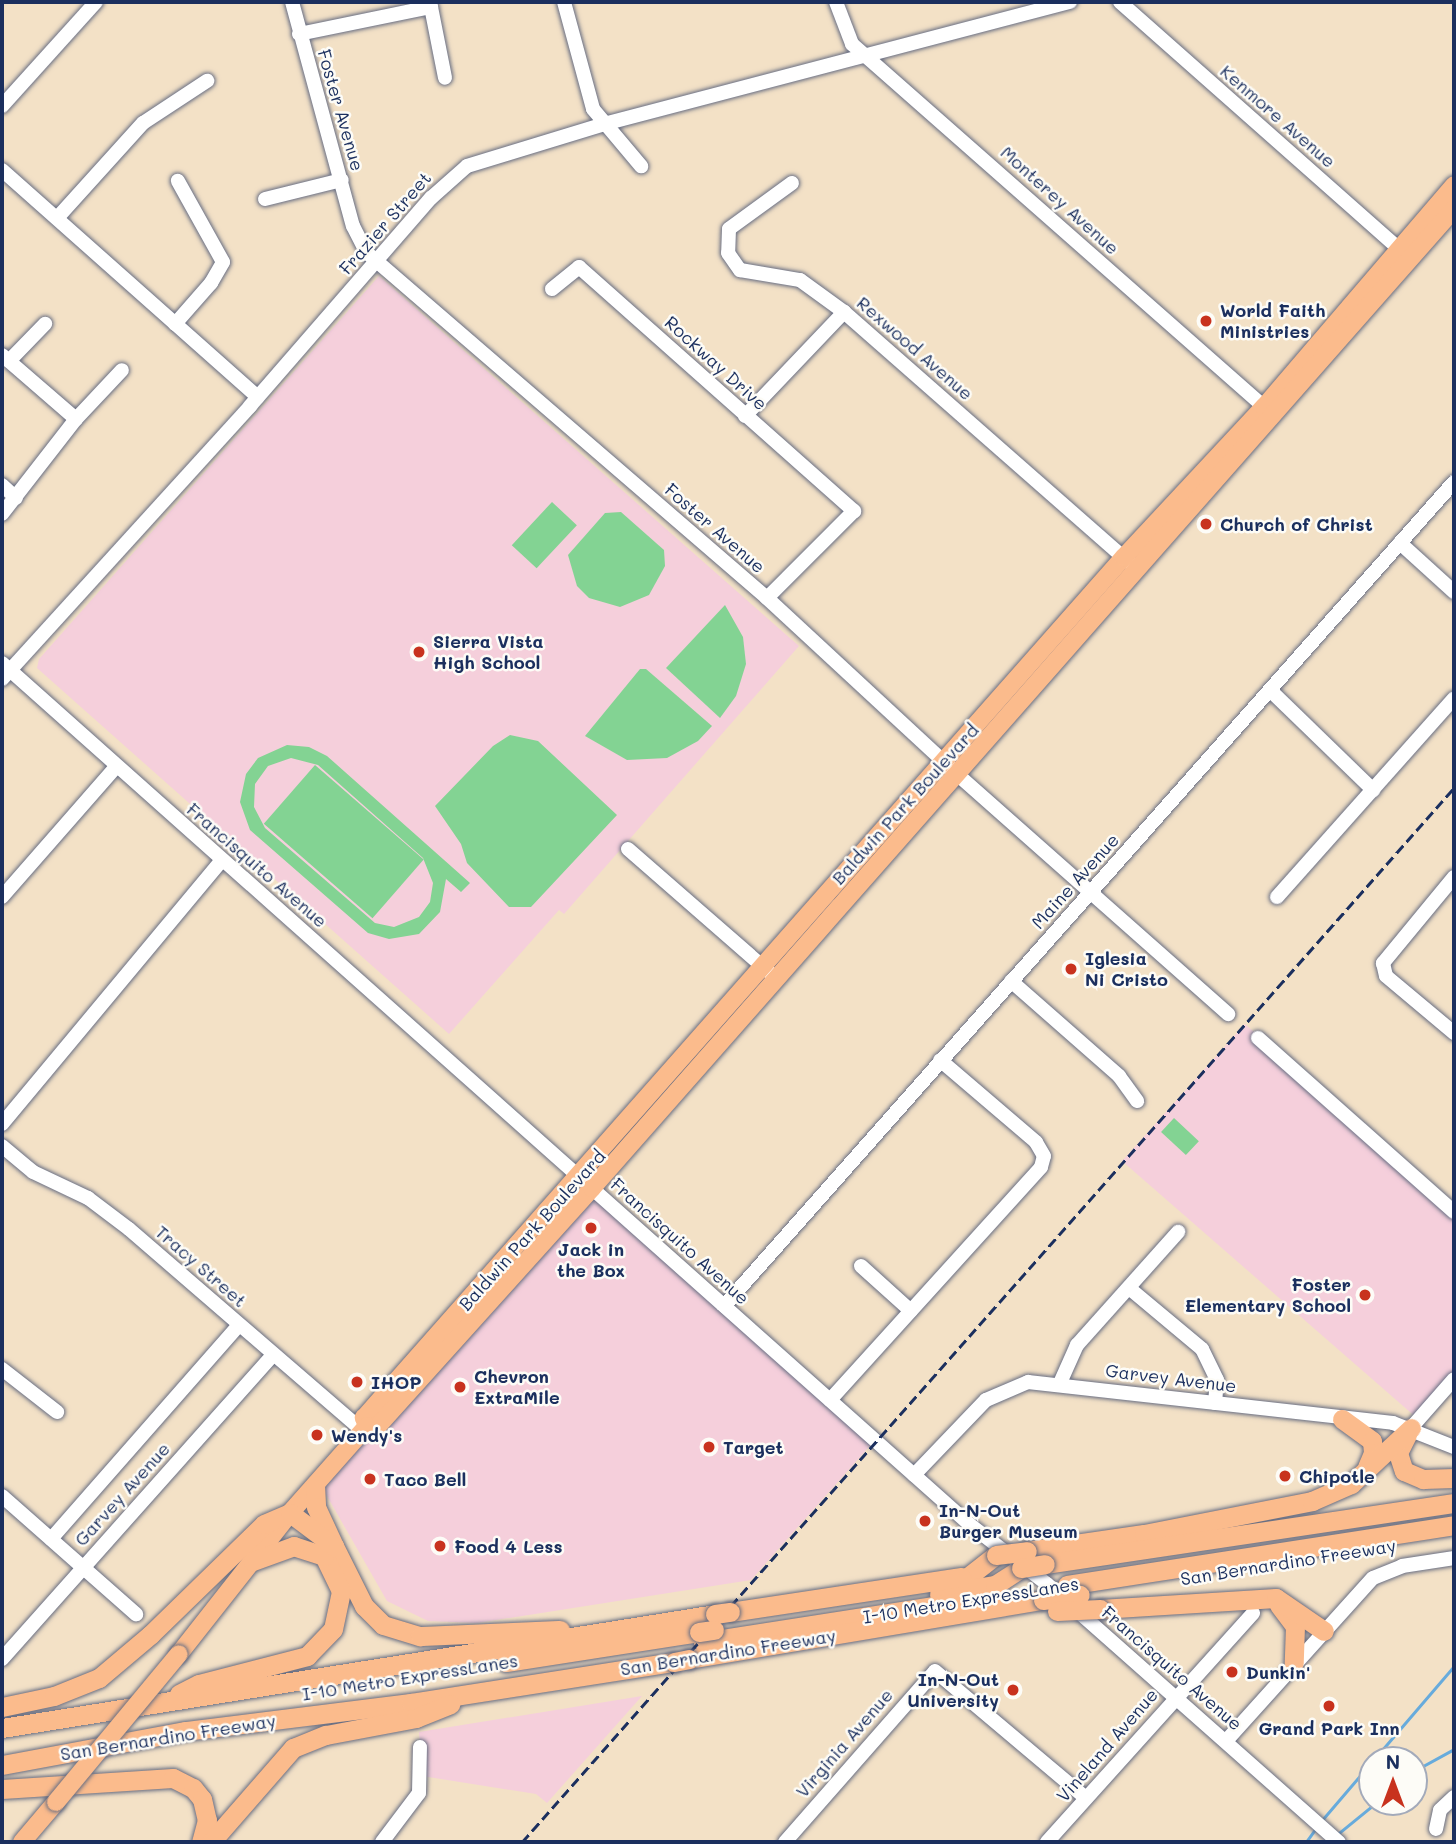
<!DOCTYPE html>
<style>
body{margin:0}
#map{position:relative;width:1456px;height:1844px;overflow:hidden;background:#f3e1c6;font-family:Mali,sans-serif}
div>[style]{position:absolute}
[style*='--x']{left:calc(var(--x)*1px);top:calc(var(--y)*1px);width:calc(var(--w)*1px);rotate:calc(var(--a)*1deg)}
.built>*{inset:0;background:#f5cfdb}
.green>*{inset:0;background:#83d393;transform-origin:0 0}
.stream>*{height:2.5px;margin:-1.25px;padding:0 1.25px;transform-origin:1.25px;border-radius:1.25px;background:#67abdc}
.roads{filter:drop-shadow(0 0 2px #676d82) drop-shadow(0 0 2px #676d82)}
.minor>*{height:14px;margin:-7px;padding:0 7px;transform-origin:7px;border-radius:7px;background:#fff}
.major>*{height:18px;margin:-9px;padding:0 9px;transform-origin:9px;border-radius:9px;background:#fbbb8c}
.highway>*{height:19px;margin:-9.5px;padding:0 9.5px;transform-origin:9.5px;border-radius:9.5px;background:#fbbb8c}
.rail>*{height:2.5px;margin-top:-1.25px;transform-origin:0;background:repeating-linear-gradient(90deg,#1b2f5e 0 10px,transparent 0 15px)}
.bridges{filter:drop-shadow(0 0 2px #676d82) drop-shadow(0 0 2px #676d82)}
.major-bridge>*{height:18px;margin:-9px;padding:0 9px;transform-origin:9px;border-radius:9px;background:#fbbb8c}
.highway-bridge>*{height:19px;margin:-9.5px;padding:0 9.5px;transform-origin:9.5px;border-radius:9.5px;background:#fbbb8c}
.dots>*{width:19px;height:19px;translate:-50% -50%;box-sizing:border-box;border:4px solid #fdfcf7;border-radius:50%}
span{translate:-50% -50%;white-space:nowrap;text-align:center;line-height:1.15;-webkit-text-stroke:5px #fdfcf7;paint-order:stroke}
.street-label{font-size:18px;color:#1b2f5e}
.poi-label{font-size:18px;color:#1b2f5e;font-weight:700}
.left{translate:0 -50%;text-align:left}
.right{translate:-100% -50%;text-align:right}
.frame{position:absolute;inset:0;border:4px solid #1b2f5e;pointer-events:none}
.north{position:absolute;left:1358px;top:1746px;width:70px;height:70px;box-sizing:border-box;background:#fdfcf7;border:2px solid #a3aaba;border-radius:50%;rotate:0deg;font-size:19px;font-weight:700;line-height:28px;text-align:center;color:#1b2f5e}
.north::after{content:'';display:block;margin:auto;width:24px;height:32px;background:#c8321e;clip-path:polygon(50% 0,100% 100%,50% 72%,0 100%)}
</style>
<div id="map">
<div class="built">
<i style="clip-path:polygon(379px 276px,799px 646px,564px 914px,559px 910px,449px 1034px,37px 668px,39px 659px)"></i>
<i style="clip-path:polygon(1245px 1024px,1454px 1212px,1454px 1379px,1418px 1419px,1122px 1161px)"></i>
<i style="clip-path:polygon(581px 1177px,875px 1440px,751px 1580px,477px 1623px,428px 1621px,387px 1601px,323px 1489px,456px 1315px)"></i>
<i style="clip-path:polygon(642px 1696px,547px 1803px,536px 1794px,422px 1776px,419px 1732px)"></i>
</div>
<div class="green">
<i style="left:552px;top:502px;width:34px;height:59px;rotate:43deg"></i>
<i style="clip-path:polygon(621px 512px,664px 550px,665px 566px,649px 595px,620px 607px,589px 598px,577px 586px,568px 555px,605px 513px)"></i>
<i style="clip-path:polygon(725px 605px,743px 637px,746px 664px,736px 696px,720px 718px,666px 668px)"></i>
<i style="clip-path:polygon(640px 669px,646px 669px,712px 726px,698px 741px,667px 758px,627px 760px,585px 736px)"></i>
<i style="clip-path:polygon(510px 735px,538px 741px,617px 815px,531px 907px,509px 907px,467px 863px,461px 844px,435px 806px,493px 746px)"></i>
<i style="clip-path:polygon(evenodd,287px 745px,309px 747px,327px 756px,470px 883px,461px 892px,446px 879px,440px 912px,419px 934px,389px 939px,368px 933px,250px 830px,240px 802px,246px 774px,258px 758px,287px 745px,291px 758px,318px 765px,423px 858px,433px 883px,430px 902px,419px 917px,394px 927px,375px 923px,265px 828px,254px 807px,255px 784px,268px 766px,291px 758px)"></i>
<i style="left:315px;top:765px;width:144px;height:78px;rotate:41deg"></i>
<i style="left:1174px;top:1118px;width:34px;height:19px;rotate:43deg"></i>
</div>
<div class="stream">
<i style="--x:1414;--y:1771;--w:46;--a:-28.8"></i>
<i style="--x:1322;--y:1820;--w:203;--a:-49.4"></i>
<i style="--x:1339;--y:1833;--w:49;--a:-39.2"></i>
<i style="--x:1306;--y:1842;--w:17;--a:-54"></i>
</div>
<div class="roads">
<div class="minor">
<i style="--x:292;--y:2;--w:232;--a:74.8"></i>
<i style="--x:353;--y:226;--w:29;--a:63"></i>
<i style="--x:366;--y:252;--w:530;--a:40.79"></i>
<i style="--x:767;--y:598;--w:260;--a:42.8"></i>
<i style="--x:958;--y:775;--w:361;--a:41.5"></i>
<i style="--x:564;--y:2;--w:111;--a:74.8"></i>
<i style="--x:593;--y:109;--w:75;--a:49.9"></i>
<i style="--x:836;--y:2;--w:45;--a:69.1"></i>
<i style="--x:852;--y:44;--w:558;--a:41.37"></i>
<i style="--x:1120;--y:2;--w:383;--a:41.5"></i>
<i style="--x:299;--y:34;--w:135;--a:-11.6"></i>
<i style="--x:431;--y:7;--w:72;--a:78.8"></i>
<i style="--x:2;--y:106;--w:140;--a:-47.9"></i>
<i style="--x:2;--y:170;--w:342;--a:41.6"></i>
<i style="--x:792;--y:183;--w:78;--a:143.9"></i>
<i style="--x:729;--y:229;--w:24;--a:92"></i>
<i style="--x:728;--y:253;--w:21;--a:55"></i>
<i style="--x:740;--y:270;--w:61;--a:9.5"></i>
<i style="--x:800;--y:280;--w:54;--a:36"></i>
<i style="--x:844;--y:312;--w:381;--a:41.3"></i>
<i style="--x:265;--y:199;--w:79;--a:-13.9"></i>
<i style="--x:58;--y:217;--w:127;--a:-47.9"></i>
<i style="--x:143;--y:123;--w:77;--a:-33.3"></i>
<i style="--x:552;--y:289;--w:35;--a:-39"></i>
<i style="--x:579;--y:267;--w:368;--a:41.6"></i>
<i style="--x:854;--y:511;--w:123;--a:135"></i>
<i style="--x:175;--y:324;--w:55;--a:-48.7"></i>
<i style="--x:211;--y:283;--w:24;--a:-60"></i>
<i style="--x:223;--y:262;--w:93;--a:-119.1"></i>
<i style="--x:2;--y:355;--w:98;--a:40.9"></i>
<i style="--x:9;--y:361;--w:52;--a:-45.8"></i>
<i style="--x:745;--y:416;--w:144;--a:-46.4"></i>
<i style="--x:2;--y:485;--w:19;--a:43"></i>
<i style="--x:2;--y:514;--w:120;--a:-52.1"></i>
<i style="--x:76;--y:419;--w:67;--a:-46.8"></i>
<i style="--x:1400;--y:543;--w:73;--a:42.2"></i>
<i style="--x:2;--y:663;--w:1295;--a:41.68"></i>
<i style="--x:969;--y:1524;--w:98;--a:37.6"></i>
<i style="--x:1047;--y:1584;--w:390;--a:41.5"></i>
<i style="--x:2;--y:679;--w:369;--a:-47.7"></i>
<i style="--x:250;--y:406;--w:276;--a:-49"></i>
<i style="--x:431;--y:198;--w:48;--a:-41.6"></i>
<i style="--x:467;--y:166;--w:143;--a:-17"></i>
<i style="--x:604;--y:124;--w:482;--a:-14.7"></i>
<i style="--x:1272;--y:692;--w:141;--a:44.1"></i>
<i style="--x:628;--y:849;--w:189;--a:41.1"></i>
<i style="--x:1454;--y:877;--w:112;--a:129.5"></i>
<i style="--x:1383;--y:963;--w:13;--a:77"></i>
<i style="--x:1386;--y:976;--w:89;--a:40"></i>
<i style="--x:2;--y:897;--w:173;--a:-48.8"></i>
<i style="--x:1277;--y:897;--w:266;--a:-48.3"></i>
<i style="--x:1011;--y:981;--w:144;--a:41.3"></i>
<i style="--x:1119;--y:1076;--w:31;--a:54"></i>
<i style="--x:1258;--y:1038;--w:262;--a:41.6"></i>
<i style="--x:2;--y:1124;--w:344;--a:-50.2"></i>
<i style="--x:2;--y:1146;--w:40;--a:40"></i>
<i style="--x:33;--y:1172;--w:61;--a:25.3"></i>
<i style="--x:88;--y:1198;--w:51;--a:37.1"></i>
<i style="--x:129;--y:1229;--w:309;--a:40.8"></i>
<i style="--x:861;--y:1266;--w:67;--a:42"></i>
<i style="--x:1129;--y:1288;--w:95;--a:39.9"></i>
<i style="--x:1202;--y:1349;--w:34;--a:64"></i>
<i style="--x:1217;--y:1380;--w:23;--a:95"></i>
<i style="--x:724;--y:1306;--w:1101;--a:-48.46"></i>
<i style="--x:2;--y:1369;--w:70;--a:38"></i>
<i style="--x:1060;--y:1383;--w:42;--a:-65.9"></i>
<i style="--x:1077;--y:1345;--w:152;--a:-48.2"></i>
<i style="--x:830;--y:1400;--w:314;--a:-47.8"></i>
<i style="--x:1041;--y:1167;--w:11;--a:-75"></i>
<i style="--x:1044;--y:1156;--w:16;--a:-120"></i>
<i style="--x:1036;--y:1142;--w:126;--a:-139.5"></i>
<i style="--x:1411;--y:1428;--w:65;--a:-48.7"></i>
<i style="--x:914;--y:1475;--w:104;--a:-46.2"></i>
<i style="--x:986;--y:1400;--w:46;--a:-23.2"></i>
<i style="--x:1028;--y:1382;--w:367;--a:6.4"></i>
<i style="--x:1393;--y:1423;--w:66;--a:21.5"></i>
<i style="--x:2;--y:1496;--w:179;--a:41.4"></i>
<i style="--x:51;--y:1539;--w:285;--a:-48.7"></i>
<i style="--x:2;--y:1659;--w:406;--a:-48.3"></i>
<i style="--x:1226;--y:1741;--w:219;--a:-48"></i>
<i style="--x:1373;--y:1578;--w:31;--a:-22"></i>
<i style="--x:1402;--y:1566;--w:53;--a:-8.7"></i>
<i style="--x:1436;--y:1829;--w:19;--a:-78"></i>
<i style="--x:1440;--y:1810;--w:19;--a:-43"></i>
<i style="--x:382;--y:1842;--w:61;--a:-52.9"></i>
<i style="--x:419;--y:1793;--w:46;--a:-88.8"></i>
<i style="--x:785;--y:1842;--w:227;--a:-48.7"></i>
<i style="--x:935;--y:1671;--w:197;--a:40.1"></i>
<i style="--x:1047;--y:1842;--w:308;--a:-48"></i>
</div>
<div class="major">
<i style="--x:367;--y:1426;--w:9;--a:-111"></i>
<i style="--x:364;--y:1418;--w:43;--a:-48.8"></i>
<i style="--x:392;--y:1386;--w:1106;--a:-48.56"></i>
<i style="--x:1124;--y:557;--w:205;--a:-47"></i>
<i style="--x:1264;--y:407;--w:292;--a:-49.4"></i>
<i style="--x:367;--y:1426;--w:9;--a:13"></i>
<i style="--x:376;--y:1428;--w:323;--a:-48"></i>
<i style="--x:592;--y:1188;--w:1304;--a:-48.64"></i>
<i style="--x:179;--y:1654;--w:179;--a:-51.8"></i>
<i style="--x:290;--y:1513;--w:116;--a:-48.5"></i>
<i style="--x:22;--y:1842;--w:52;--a:-49.6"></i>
</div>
<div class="highway">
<i style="--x:1342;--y:1419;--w:37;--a:36"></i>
<i style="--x:1372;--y:1441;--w:12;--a:85"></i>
<i style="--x:1373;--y:1453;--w:15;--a:113"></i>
<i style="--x:1407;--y:1435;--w:20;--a:117"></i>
<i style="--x:1398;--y:1453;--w:19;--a:72"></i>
<i style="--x:1404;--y:1471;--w:21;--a:23"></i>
<i style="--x:1423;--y:1479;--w:31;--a:-2"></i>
<i style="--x:315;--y:1485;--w:22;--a:87"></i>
<i style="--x:316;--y:1507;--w:43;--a:65.2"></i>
<i style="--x:334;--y:1546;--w:67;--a:63.4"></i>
<i style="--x:364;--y:1606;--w:27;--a:45"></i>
<i style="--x:383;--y:1625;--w:39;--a:17"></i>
<i style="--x:420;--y:1636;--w:140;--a:-2.5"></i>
<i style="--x:1027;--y:1551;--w:118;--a:-8.3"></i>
<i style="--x:1144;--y:1534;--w:171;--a:-11.1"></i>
<i style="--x:1312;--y:1501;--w:43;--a:-23.6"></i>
<i style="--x:1351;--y:1484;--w:82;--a:-43"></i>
<i style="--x:1045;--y:1564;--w:414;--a:-8.5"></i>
<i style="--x:969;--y:1576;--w:34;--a:-38"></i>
<i style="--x:1067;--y:1585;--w:392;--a:-8.8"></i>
<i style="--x:939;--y:1594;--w:57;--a:-9.1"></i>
<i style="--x:995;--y:1585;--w:31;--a:-33"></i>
<i style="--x:1279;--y:1605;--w:26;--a:53"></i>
<i style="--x:1295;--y:1626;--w:37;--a:92"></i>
<i style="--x:1100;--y:1609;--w:176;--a:-3.6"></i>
<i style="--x:1276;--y:1598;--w:58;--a:34.5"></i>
<i style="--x:730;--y:1612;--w:234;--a:-8.6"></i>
<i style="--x:703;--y:1642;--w:258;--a:-8.9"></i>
<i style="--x:689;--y:1659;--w:359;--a:-9.5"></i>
<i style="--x:506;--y:1662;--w:195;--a:-8.8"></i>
<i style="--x:179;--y:1694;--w:22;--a:-27"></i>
<i style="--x:199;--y:1684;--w:112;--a:-14.5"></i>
<i style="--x:307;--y:1656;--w:37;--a:-46"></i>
<i style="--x:333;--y:1629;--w:39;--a:-78"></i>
<i style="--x:341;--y:1591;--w:39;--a:-116"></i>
<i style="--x:324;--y:1556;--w:32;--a:-162"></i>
<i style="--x:294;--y:1546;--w:44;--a:159.9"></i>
<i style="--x:2;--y:1707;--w:53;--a:-11.9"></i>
<i style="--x:54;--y:1696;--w:48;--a:-21.8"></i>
<i style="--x:99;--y:1678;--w:67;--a:-40.1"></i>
<i style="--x:150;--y:1635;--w:159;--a:-44.2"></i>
<i style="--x:264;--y:1524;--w:28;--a:-23"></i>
<i style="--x:290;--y:1513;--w:55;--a:36.9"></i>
<i style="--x:2;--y:1728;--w:722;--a:-9.08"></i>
<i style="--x:2;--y:1765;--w:187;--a:-10.5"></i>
<i style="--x:186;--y:1731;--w:227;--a:-7.1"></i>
<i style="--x:411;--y:1703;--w:266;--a:-8.9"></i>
<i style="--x:2;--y:1789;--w:171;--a:-3.7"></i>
<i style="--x:173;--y:1778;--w:22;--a:27"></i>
<i style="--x:193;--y:1788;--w:14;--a:51"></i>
<i style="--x:202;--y:1799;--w:22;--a:77"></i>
<i style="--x:207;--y:1820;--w:23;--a:105"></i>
<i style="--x:211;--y:1842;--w:125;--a:-48.9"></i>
<i style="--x:293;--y:1748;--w:35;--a:-22"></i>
<i style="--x:326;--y:1735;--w:92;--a:-10.7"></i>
<i style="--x:416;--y:1718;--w:37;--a:-22"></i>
</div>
</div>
<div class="rail">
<i style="--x:522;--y:1842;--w:1407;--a:-48.52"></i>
</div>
<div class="bridges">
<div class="major-bridge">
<i style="--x:56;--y:1802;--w:192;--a:-50.3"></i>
</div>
<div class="highway-bridge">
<i style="--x:996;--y:1555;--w:31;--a:-7"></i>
<i style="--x:1021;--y:1568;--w:24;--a:-9"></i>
<i style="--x:1043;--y:1600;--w:37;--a:-8"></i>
<i style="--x:1057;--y:1611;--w:43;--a:-2.7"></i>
<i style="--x:715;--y:1614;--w:15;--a:-8"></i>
<i style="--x:699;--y:1632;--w:15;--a:-8"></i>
<i style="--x:674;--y:1662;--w:15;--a:-11"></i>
</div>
</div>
<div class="dots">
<i style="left:1206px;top:321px;background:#c8321e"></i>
<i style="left:1206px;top:524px;background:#c8321e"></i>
<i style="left:419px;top:652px;background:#c8321e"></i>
<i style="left:1071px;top:969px;background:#c8321e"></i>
<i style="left:591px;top:1228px;background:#c8321e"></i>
<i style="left:1365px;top:1295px;background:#c8321e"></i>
<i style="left:357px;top:1382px;background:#c8321e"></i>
<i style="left:460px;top:1387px;background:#c8321e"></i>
<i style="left:317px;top:1435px;background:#c8321e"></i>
<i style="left:709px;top:1447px;background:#c8321e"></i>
<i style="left:1285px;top:1476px;background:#c8321e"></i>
<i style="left:370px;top:1479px;background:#c8321e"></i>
<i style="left:925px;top:1521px;background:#c8321e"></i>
<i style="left:440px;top:1546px;background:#c8321e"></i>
<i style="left:1232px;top:1672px;background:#c8321e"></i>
<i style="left:1013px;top:1690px;background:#c8321e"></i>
<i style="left:1329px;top:1706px;background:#c8321e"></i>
</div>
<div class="street-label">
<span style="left:341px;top:110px;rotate:74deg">Foster Avenue</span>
<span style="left:1278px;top:116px;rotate:41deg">Kenmore Avenue</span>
<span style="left:1060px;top:200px;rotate:42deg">Monterey Avenue</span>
<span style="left:385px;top:223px;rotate:-49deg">Frazier Street</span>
<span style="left:915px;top:348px;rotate:41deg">Rexwood Avenue</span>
<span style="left:716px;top:363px;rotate:42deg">Rockway Drive</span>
<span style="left:715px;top:528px;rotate:41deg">Foster Avenue</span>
<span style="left:905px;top:804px;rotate:-48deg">Baldwin Park Boulevard</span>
<span style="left:257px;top:865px;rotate:41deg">Francisquito Avenue</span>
<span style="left:1075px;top:881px;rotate:-48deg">Maine Avenue</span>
<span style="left:532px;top:1230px;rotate:-48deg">Baldwin Park Boulevard</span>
<span style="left:680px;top:1241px;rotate:42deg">Francisquito Avenue</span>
<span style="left:201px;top:1266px;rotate:41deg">Tracy Street</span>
<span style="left:1171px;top:1378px;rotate:7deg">Garvey Avenue</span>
<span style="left:122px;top:1494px;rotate:-48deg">Garvey Avenue</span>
<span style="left:1288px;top:1562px;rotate:-9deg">San Bernardino Freeway</span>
<span style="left:971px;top:1600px;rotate:-9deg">I-10 Metro ExpressLanes</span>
<span style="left:728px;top:1652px;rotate:-9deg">San Bernardino Freeway</span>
<span style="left:1172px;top:1668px;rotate:41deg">Francisquito Avenue</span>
<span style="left:410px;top:1677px;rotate:-9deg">I-10 Metro ExpressLanes</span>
<span style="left:168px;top:1737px;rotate:-9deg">San Bernardino Freeway</span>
<span style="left:844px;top:1743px;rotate:-49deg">Virginia Avenue</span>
<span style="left:1107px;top:1745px;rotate:-49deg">Vineland Avenue</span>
</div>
<div class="poi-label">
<span class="left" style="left:1220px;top:321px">World Faith<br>Ministries</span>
<span class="left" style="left:1220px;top:524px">Church of Christ</span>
<span class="left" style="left:433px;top:652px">Sierra Vista<br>High School</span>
<span class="left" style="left:1085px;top:969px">Iglesia<br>Ni Cristo</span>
<span style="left:591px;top:1260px">Jack in<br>the Box</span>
<span class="right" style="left:1351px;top:1295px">Foster<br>Elementary School</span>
<span class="left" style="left:474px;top:1387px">Chevron<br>ExtraMile</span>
<span class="left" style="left:371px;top:1382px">IHOP</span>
<span class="left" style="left:331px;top:1435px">Wendy's</span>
<span class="left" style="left:723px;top:1447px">Target</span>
<span class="left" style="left:1299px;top:1476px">Chipotle</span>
<span class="left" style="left:384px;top:1479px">Taco Bell</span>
<span class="left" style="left:939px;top:1521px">In-N-Out<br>Burger Museum</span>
<span class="left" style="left:454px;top:1546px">Food 4 Less</span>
<span class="left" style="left:1246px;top:1672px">Dunkin'</span>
<span class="right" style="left:999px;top:1690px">In-N-Out<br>University</span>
<span style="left:1329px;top:1728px">Grand Park Inn</span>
</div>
<div class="frame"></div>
<div class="north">N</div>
</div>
